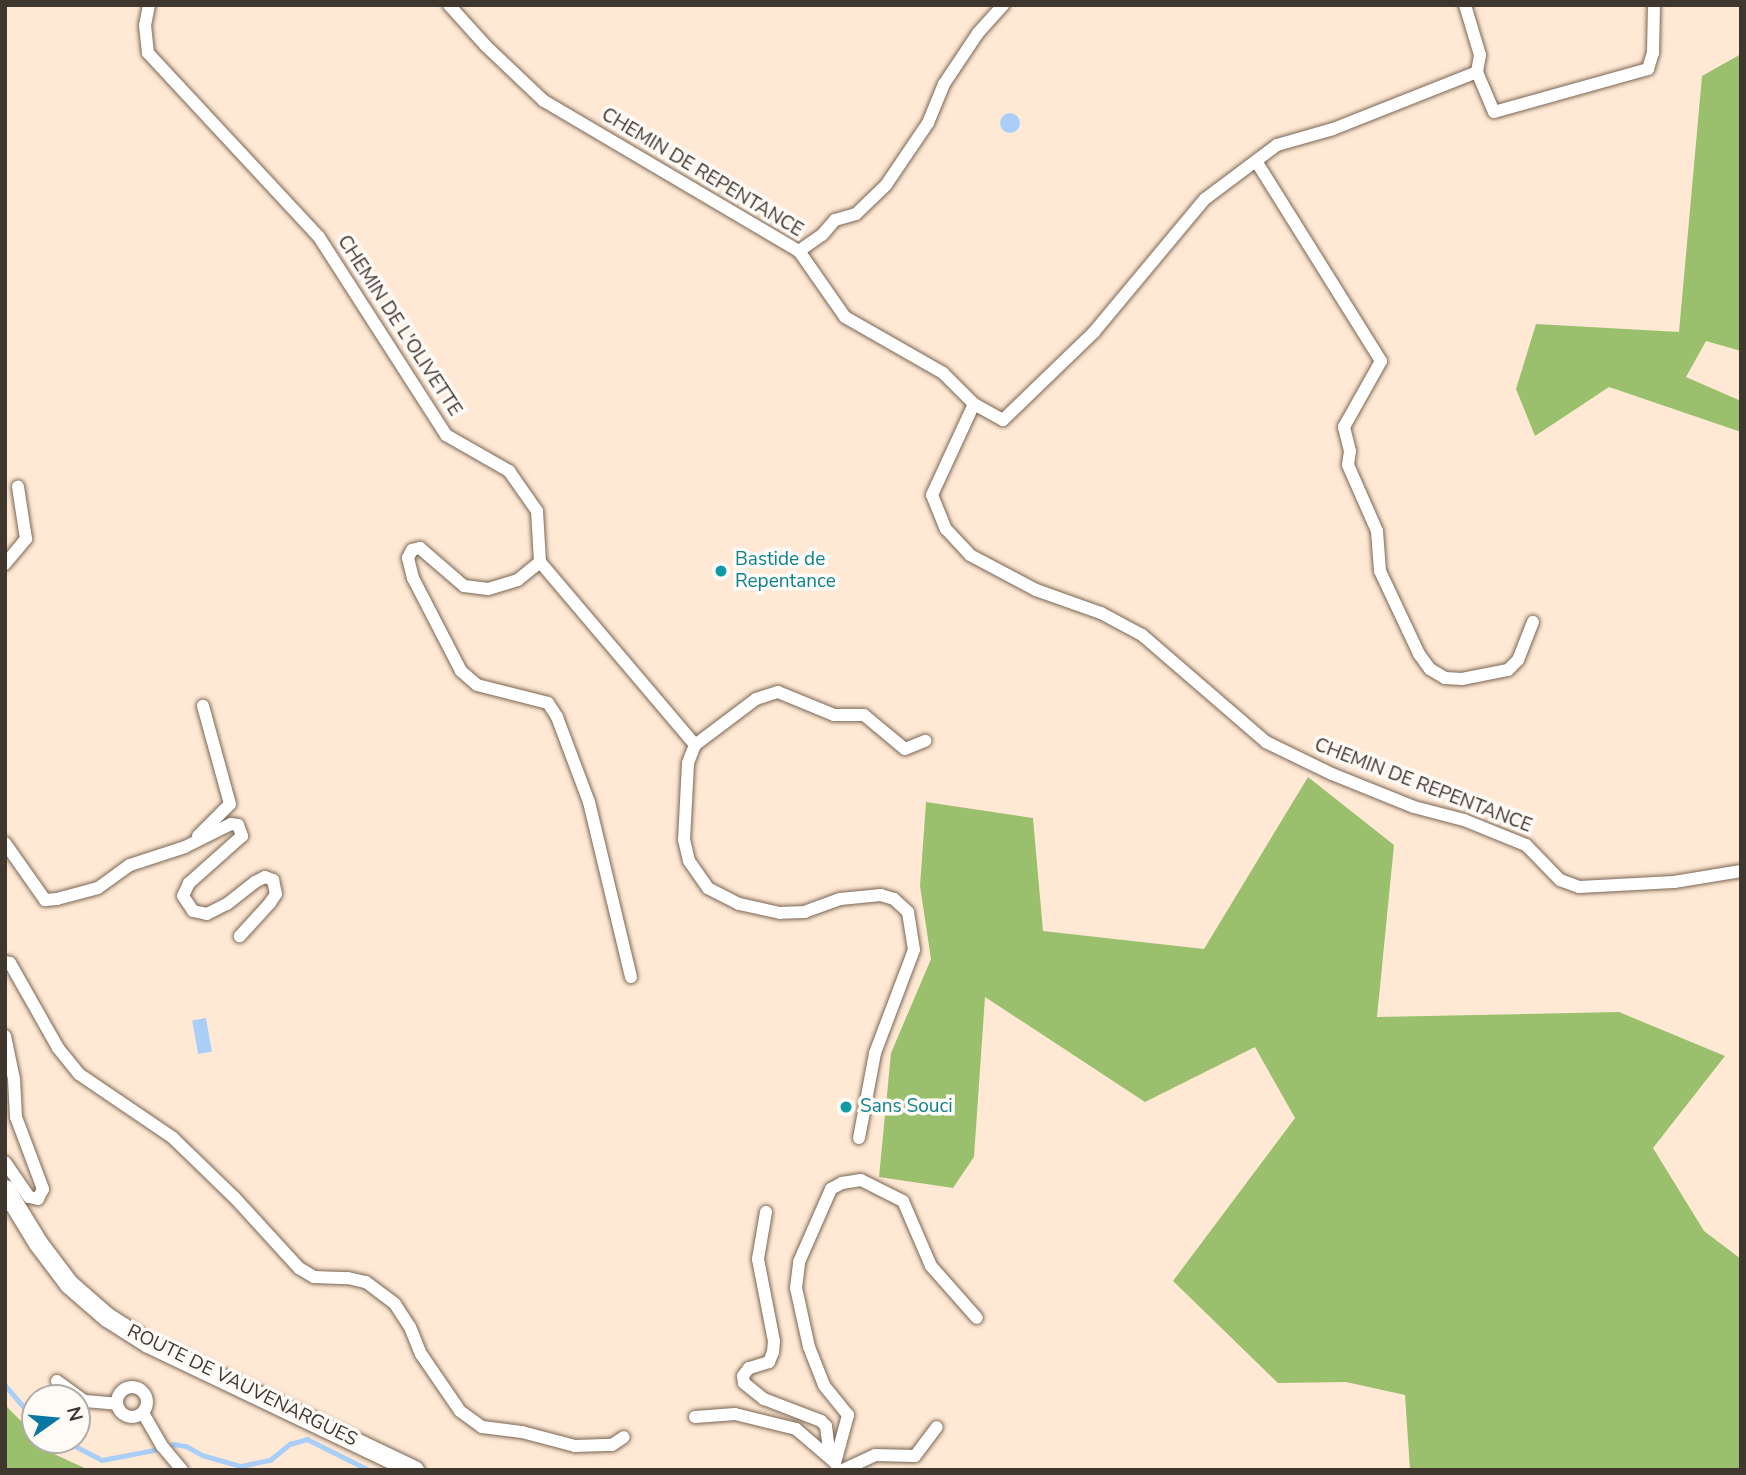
<!DOCTYPE html>
<style>
body{margin:0}
#map{position:relative;width:1746px;height:1475px;overflow:hidden;background:#ffe9d4;font-family:"Nunito Sans",sans-serif}
div>[style]{position:absolute}
[style*='--x']{left:calc(var(--x)*1px);top:calc(var(--y)*1px);width:calc(var(--w)*1px);rotate:calc(var(--a)*1deg)}
.forest>*{inset:0;background:#9ac06e}
.water>*{inset:0;background:#a9cff8;transform-origin:0 0}
.round{border-radius:50%}
.stream>*{height:4.5px;margin:-2.25px;padding:0 2.25px;transform-origin:2.25px;border-radius:2.25px;background:#a9cff8}
.roads{filter:drop-shadow(0 0 2px #796654) drop-shadow(0 0 2px #796654)}
.minor>*{height:12px;margin:-6px;padding:0 6px;transform-origin:6px;border-radius:6px;background:#fff}
.minor>.ring{margin:-6px;padding:0;box-sizing:content-box;background:none;border:12px solid #fff;border-radius:50%}
.secondary>*{height:19px;margin:-9.5px;padding:0 9.5px;transform-origin:9.5px;border-radius:9.5px;background:#fff}
.dots>*{width:19px;height:19px;translate:-50% -50%;box-sizing:border-box;border:4px solid #fefaf6;border-radius:50%}
span{translate:-50% -50%;white-space:nowrap;text-align:center;line-height:1.15;-webkit-text-stroke:7px #fefaf6;paint-order:stroke}
.street-label{font-size:19px;color:#3f362e}
.culture-label{font-size:19px;color:#0d838f}
.left{translate:0 -50%;text-align:left}
.frame{position:absolute;inset:0;border:7px solid #3f362e;pointer-events:none}
.north{position:absolute;left:21px;top:1384px;width:70px;height:70px;box-sizing:border-box;background:#fefaf6;border:2px solid #b2aca6;border-radius:50%;rotate:75deg;font-size:19px;font-weight:700;line-height:28px;text-align:center;color:#3f362e}
.north::after{content:'';display:block;margin:auto;width:24px;height:32px;background:#0877a1;clip-path:polygon(50% 0,100% 100%,50% 72%,0 100%)}
</style>
<div id="map">
<div class="forest">
<i style="clip-path:polygon(1741px 54px,1741px 351px,1706px 341px,1686px 377px,1741px 401px,1741px 432px,1609px 387px,1535px 436px,1516px 389px,1536px 324px,1679px 332px,1702px 76px)"></i>
<i style="clip-path:polygon(1308px 777px,1394px 845px,1377px 1017px,1619px 1012px,1725px 1056px,1653px 1148px,1704px 1231px,1741px 1259px,1741px 1470px,1410px 1470px,1405px 1395px,1346px 1382px,1278px 1383px,1173px 1281px,1295px 1118px,1255px 1047px,1145px 1102px,985px 997px,974px 1157px,953px 1188px,879px 1177px,891px 1053px,931px 959px,920px 886px,926px 802px,1033px 818px,1043px 931px,1204px 949px)"></i>
<i style="clip-path:polygon(5px 1405px,35px 1435px,35px 1440px,40px 1440px,52px 1453px,89px 1470px,5px 1470px)"></i>
</div>
<div class="water">
<i class="round" style="left:1000px;top:113px;width:20px;height:20px"></i>
<i style="left:206px;top:1018px;width:34px;height:14px;rotate:80deg"></i>
</div>
<div class="stream">
<i style="--x:5;--y:1385;--w:46;--a:49.4"></i>
<i style="--x:64;--y:1440;--w:43;--a:27.8"></i>
<i style="--x:102;--y:1460;--w:53;--a:-10.9"></i>
<i style="--x:173;--y:1444;--w:13;--a:9"></i>
<i style="--x:186;--y:1446;--w:18;--a:29"></i>
<i style="--x:202;--y:1455;--w:41;--a:15.8"></i>
<i style="--x:241;--y:1466;--w:30;--a:-12"></i>
<i style="--x:270;--y:1460;--w:26;--a:-39"></i>
<i style="--x:290;--y:1444;--w:18;--a:-16"></i>
<i style="--x:307;--y:1439;--w:69;--a:26.6"></i>
</div>
<div class="roads">
<div class="minor">
<i style="--x:149;--y:5;--w:20;--a:101"></i>
<i style="--x:145;--y:25;--w:28;--a:84"></i>
<i style="--x:148;--y:53;--w:251;--a:47.1"></i>
<i style="--x:319;--y:237;--w:235;--a:57.3"></i>
<i style="--x:446;--y:435;--w:73;--a:29.7"></i>
<i style="--x:509;--y:471;--w:49;--a:55"></i>
<i style="--x:537;--y:511;--w:51;--a:86.6"></i>
<i style="--x:540;--y:562;--w:28;--a:141"></i>
<i style="--x:518;--y:580;--w:31;--a:163"></i>
<i style="--x:488;--y:589;--w:24;--a:-173"></i>
<i style="--x:464;--y:586;--w:58;--a:-139.2"></i>
<i style="--x:420;--y:548;--w:8;--a:166"></i>
<i style="--x:412;--y:550;--w:9;--a:117"></i>
<i style="--x:408;--y:558;--w:21;--a:76"></i>
<i style="--x:413;--y:578;--w:105;--a:62.7"></i>
<i style="--x:461;--y:671;--w:21;--a:41"></i>
<i style="--x:477;--y:685;--w:73;--a:14.2"></i>
<i style="--x:548;--y:703;--w:17;--a:57"></i>
<i style="--x:557;--y:717;--w:91;--a:69.4"></i>
<i style="--x:589;--y:802;--w:180;--a:76.5"></i>
<i style="--x:449;--y:5;--w:55;--a:47.9"></i>
<i style="--x:486;--y:46;--w:80;--a:43.5"></i>
<i style="--x:544;--y:101;--w:296;--a:30.5"></i>
<i style="--x:799;--y:251;--w:80;--a:55.1"></i>
<i style="--x:845;--y:317;--w:113;--a:29.7"></i>
<i style="--x:943;--y:373;--w:44;--a:45"></i>
<i style="--x:974;--y:404;--w:100;--a:114.8"></i>
<i style="--x:932;--y:495;--w:37;--a:68"></i>
<i style="--x:946;--y:529;--w:35;--a:47"></i>
<i style="--x:970;--y:555;--w:75;--a:27.9"></i>
<i style="--x:1036;--y:590;--w:69;--a:19.5"></i>
<i style="--x:1101;--y:613;--w:47;--a:28.2"></i>
<i style="--x:1142;--y:635;--w:164;--a:40.8"></i>
<i style="--x:1266;--y:742;--w:73;--a:25.9"></i>
<i style="--x:1332;--y:774;--w:88;--a:21.9"></i>
<i style="--x:1414;--y:807;--w:52;--a:14.6"></i>
<i style="--x:1464;--y:820;--w:67;--a:22"></i>
<i style="--x:1526;--y:845;--w:49;--a:45.8"></i>
<i style="--x:1560;--y:880;--w:20;--a:20"></i>
<i style="--x:1579;--y:887;--w:95;--a:-3"></i>
<i style="--x:1674;--y:882;--w:68;--a:-9.3"></i>
<i style="--x:1465;--y:5;--w:52;--a:73.3"></i>
<i style="--x:1480;--y:55;--w:17;--a:100"></i>
<i style="--x:1477;--y:72;--w:43;--a:67"></i>
<i style="--x:1494;--y:112;--w:160;--a:-15.6"></i>
<i style="--x:1648;--y:69;--w:17;--a:-73"></i>
<i style="--x:1653;--y:53;--w:48;--a:-88.8"></i>
<i style="--x:1256;--y:161;--w:236;--a:58"></i>
<i style="--x:1381;--y:361;--w:76;--a:119.3"></i>
<i style="--x:1344;--y:427;--w:25;--a:76"></i>
<i style="--x:1350;--y:451;--w:14;--a:98"></i>
<i style="--x:1348;--y:465;--w:72;--a:66.3"></i>
<i style="--x:1377;--y:531;--w:40;--a:85.7"></i>
<i style="--x:1380;--y:571;--w:92;--a:64.8"></i>
<i style="--x:1419;--y:654;--w:19;--a:54"></i>
<i style="--x:1430;--y:669;--w:17;--a:31"></i>
<i style="--x:1445;--y:678;--w:17;--a:3"></i>
<i style="--x:1462;--y:679;--w:47;--a:-11.1"></i>
<i style="--x:1508;--y:670;--w:14;--a:-45"></i>
<i style="--x:1518;--y:660;--w:41;--a:-68.5"></i>
<i style="--x:799;--y:251;--w:28;--a:-35"></i>
<i style="--x:822;--y:235;--w:20;--a:-49"></i>
<i style="--x:835;--y:220;--w:22;--a:-16"></i>
<i style="--x:856;--y:214;--w:42;--a:-44"></i>
<i style="--x:886;--y:185;--w:75;--a:-55.9"></i>
<i style="--x:928;--y:123;--w:42;--a:-67.7"></i>
<i style="--x:944;--y:84;--w:61;--a:-56.3"></i>
<i style="--x:978;--y:33;--w:38;--a:-48"></i>
<i style="--x:974;--y:404;--w:33;--a:29"></i>
<i style="--x:1003;--y:420;--w:127;--a:-44"></i>
<i style="--x:1094;--y:332;--w:173;--a:-50.2"></i>
<i style="--x:1205;--y:199;--w:90;--a:-36.9"></i>
<i style="--x:1277;--y:145;--w:58;--a:-15.9"></i>
<i style="--x:1333;--y:129;--w:155;--a:-21.6"></i>
<i style="--x:540;--y:562;--w:240;--a:49.7"></i>
<i style="--x:5;--y:564;--w:33;--a:-50"></i>
<i style="--x:26;--y:539;--w:53;--a:-98.7"></i>
<i style="--x:198;--y:836;--w:45;--a:-45"></i>
<i style="--x:230;--y:804;--w:102;--a:-105.4"></i>
<i style="--x:5;--y:843;--w:70;--a:54.9"></i>
<i style="--x:45;--y:900;--w:12;--a:-5"></i>
<i style="--x:57;--y:899;--w:42;--a:-15"></i>
<i style="--x:98;--y:888;--w:39;--a:-36"></i>
<i style="--x:130;--y:865;--w:58;--a:-18.1"></i>
<i style="--x:185;--y:847;--w:51;--a:-26.6"></i>
<i style="--x:231;--y:824;--w:7;--a:8"></i>
<i style="--x:238;--y:825;--w:12;--a:70"></i>
<i style="--x:242;--y:836;--w:71;--a:138.4"></i>
<i style="--x:189;--y:883;--w:14;--a:115"></i>
<i style="--x:183;--y:896;--w:18;--a:56"></i>
<i style="--x:193;--y:911;--w:14;--a:12"></i>
<i style="--x:207;--y:914;--w:22;--a:-27"></i>
<i style="--x:227;--y:904;--w:36;--a:-38"></i>
<i style="--x:255;--y:882;--w:11;--a:-27"></i>
<i style="--x:265;--y:877;--w:9;--a:21"></i>
<i style="--x:273;--y:880;--w:14;--a:78"></i>
<i style="--x:276;--y:894;--w:11;--a:124"></i>
<i style="--x:270;--y:903;--w:45;--a:132.3"></i>
<i style="--x:5;--y:962;--w:5;--a:11"></i>
<i style="--x:10;--y:963;--w:98;--a:60.5"></i>
<i style="--x:58;--y:1048;--w:33;--a:51"></i>
<i style="--x:79;--y:1074;--w:114;--a:34.2"></i>
<i style="--x:173;--y:1138;--w:86;--a:44.1"></i>
<i style="--x:235;--y:1198;--w:95;--a:47.6"></i>
<i style="--x:299;--y:1268;--w:17;--a:31"></i>
<i style="--x:314;--y:1277;--w:34;--a:2"></i>
<i style="--x:348;--y:1278;--w:18;--a:13"></i>
<i style="--x:366;--y:1282;--w:36;--a:37"></i>
<i style="--x:395;--y:1304;--w:27;--a:57"></i>
<i style="--x:410;--y:1327;--w:29;--a:68"></i>
<i style="--x:421;--y:1354;--w:69;--a:55.6"></i>
<i style="--x:460;--y:1411;--w:27;--a:36"></i>
<i style="--x:482;--y:1427;--w:40;--a:7.1"></i>
<i style="--x:522;--y:1432;--w:55;--a:14.8"></i>
<i style="--x:575;--y:1446;--w:37;--a:-2"></i>
<i style="--x:612;--y:1445;--w:14;--a:-34"></i>
<i style="--x:5;--y:1036;--w:44;--a:78.2"></i>
<i style="--x:14;--y:1079;--w:38;--a:87"></i>
<i style="--x:16;--y:1117;--w:77;--a:69.4"></i>
<i style="--x:43;--y:1189;--w:11;--a:117"></i>
<i style="--x:38;--y:1199;--w:9;--a:-167"></i>
<i style="--x:29;--y:1197;--w:42;--a:-124.4"></i>
<i style="--x:859;--y:1138;--w:86;--a:-79.3"></i>
<i style="--x:875;--y:1053;--w:110;--a:-69.3"></i>
<i style="--x:914;--y:950;--w:38;--a:-99"></i>
<i style="--x:908;--y:912;--w:19;--a:-137"></i>
<i style="--x:894;--y:899;--w:14;--a:-163"></i>
<i style="--x:881;--y:895;--w:41;--a:174.4"></i>
<i style="--x:840;--y:899;--w:37;--a:160"></i>
<i style="--x:805;--y:912;--w:25;--a:178"></i>
<i style="--x:780;--y:913;--w:42;--a:-167.6"></i>
<i style="--x:739;--y:904;--w:35;--a:-153"></i>
<i style="--x:708;--y:888;--w:33;--a:-125"></i>
<i style="--x:689;--y:861;--w:22;--a:-103"></i>
<i style="--x:684;--y:840;--w:77;--a:-87"></i>
<i style="--x:688;--y:763;--w:19;--a:-69"></i>
<i style="--x:695;--y:745;--w:76;--a:-37"></i>
<i style="--x:756;--y:699;--w:23;--a:-18"></i>
<i style="--x:778;--y:692;--w:61;--a:22.3"></i>
<i style="--x:834;--y:715;--w:30;--a:0"></i>
<i style="--x:864;--y:715;--w:53;--a:39.7"></i>
<i style="--x:905;--y:749;--w:22;--a:-22"></i>
<i style="--x:766;--y:1212;--w:48;--a:99.7"></i>
<i style="--x:758;--y:1259;--w:84;--a:79"></i>
<i style="--x:774;--y:1341;--w:11;--a:95"></i>
<i style="--x:773;--y:1352;--w:11;--a:112"></i>
<i style="--x:769;--y:1362;--w:21;--a:163"></i>
<i style="--x:749;--y:1368;--w:10;--a:127"></i>
<i style="--x:743;--y:1376;--w:7;--a:82"></i>
<i style="--x:744;--y:1383;--w:26;--a:39"></i>
<i style="--x:764;--y:1399;--w:61;--a:21.1"></i>
<i style="--x:821;--y:1421;--w:7;--a:45"></i>
<i style="--x:826;--y:1426;--w:32;--a:83"></i>
<i style="--x:57;--y:1381;--w:34;--a:36"></i>
<i style="--x:85;--y:1401;--w:32;--a:5"></i>
<i class="ring" style="left:117px;top:1387px;width:18px;height:18px"></i>
<i style="--x:143;--y:1413;--w:38;--a:60"></i>
<i style="--x:162;--y:1446;--w:31;--a:50"></i>
<i style="--x:695;--y:1417;--w:40;--a:-4.3"></i>
<i style="--x:735;--y:1414;--w:63;--a:13.8"></i>
<i style="--x:796;--y:1429;--w:48;--a:40.7"></i>
<i style="--x:835;--y:1463;--w:50;--a:-74.8"></i>
<i style="--x:848;--y:1415;--w:38;--a:-129"></i>
<i style="--x:824;--y:1385;--w:41;--a:-111.5"></i>
<i style="--x:809;--y:1347;--w:60;--a:-102.4"></i>
<i style="--x:796;--y:1288;--w:26;--a:-83"></i>
<i style="--x:799;--y:1262;--w:80;--a:-66.3"></i>
<i style="--x:831;--y:1189;--w:13;--a:-29"></i>
<i style="--x:842;--y:1183;--w:19;--a:-9"></i>
<i style="--x:861;--y:1180;--w:47;--a:26.6"></i>
<i style="--x:903;--y:1201;--w:71;--a:66.7"></i>
<i style="--x:931;--y:1266;--w:69;--a:48.5"></i>
<i style="--x:843;--y:1470;--w:35;--a:-25"></i>
<i style="--x:875;--y:1455;--w:40;--a:1.4"></i>
<i style="--x:915;--y:1456;--w:36;--a:-53"></i>
</div>
<div class="secondary">
<i style="--x:5;--y:1189;--w:63;--a:58.6"></i>
<i style="--x:38;--y:1243;--w:51;--a:52.9"></i>
<i style="--x:69;--y:1284;--w:50;--a:41"></i>
<i style="--x:107;--y:1317;--w:49;--a:32.4"></i>
<i style="--x:148;--y:1343;--w:295;--a:25.5"></i>
</div>
</div>
<div class="dots">
<i style="left:721px;top:571px;background:#0f9aa8"></i>
<i style="left:846px;top:1107px;background:#0f9aa8"></i>
</div>
<div class="street-label">
<span style="left:702px;top:173px;rotate:31deg">CHEMIN DE REPENTANCE</span>
<span style="left:399px;top:326px;rotate:57deg">CHEMIN DE L'OLIVETTE</span>
<span style="left:1423px;top:786px;rotate:21deg">CHEMIN DE REPENTANCE</span>
<span style="left:242px;top:1386px;rotate:26deg">ROUTE DE VAUVENARGUES</span>
</div>
<div class="culture-label">
<span class="left" style="left:735px;top:571px">Bastide de<br>Repentance</span>
<span class="left" style="left:860px;top:1107px">Sans Souci</span>
</div>
<div class="frame"></div>
<div class="north">N</div>
</div>
